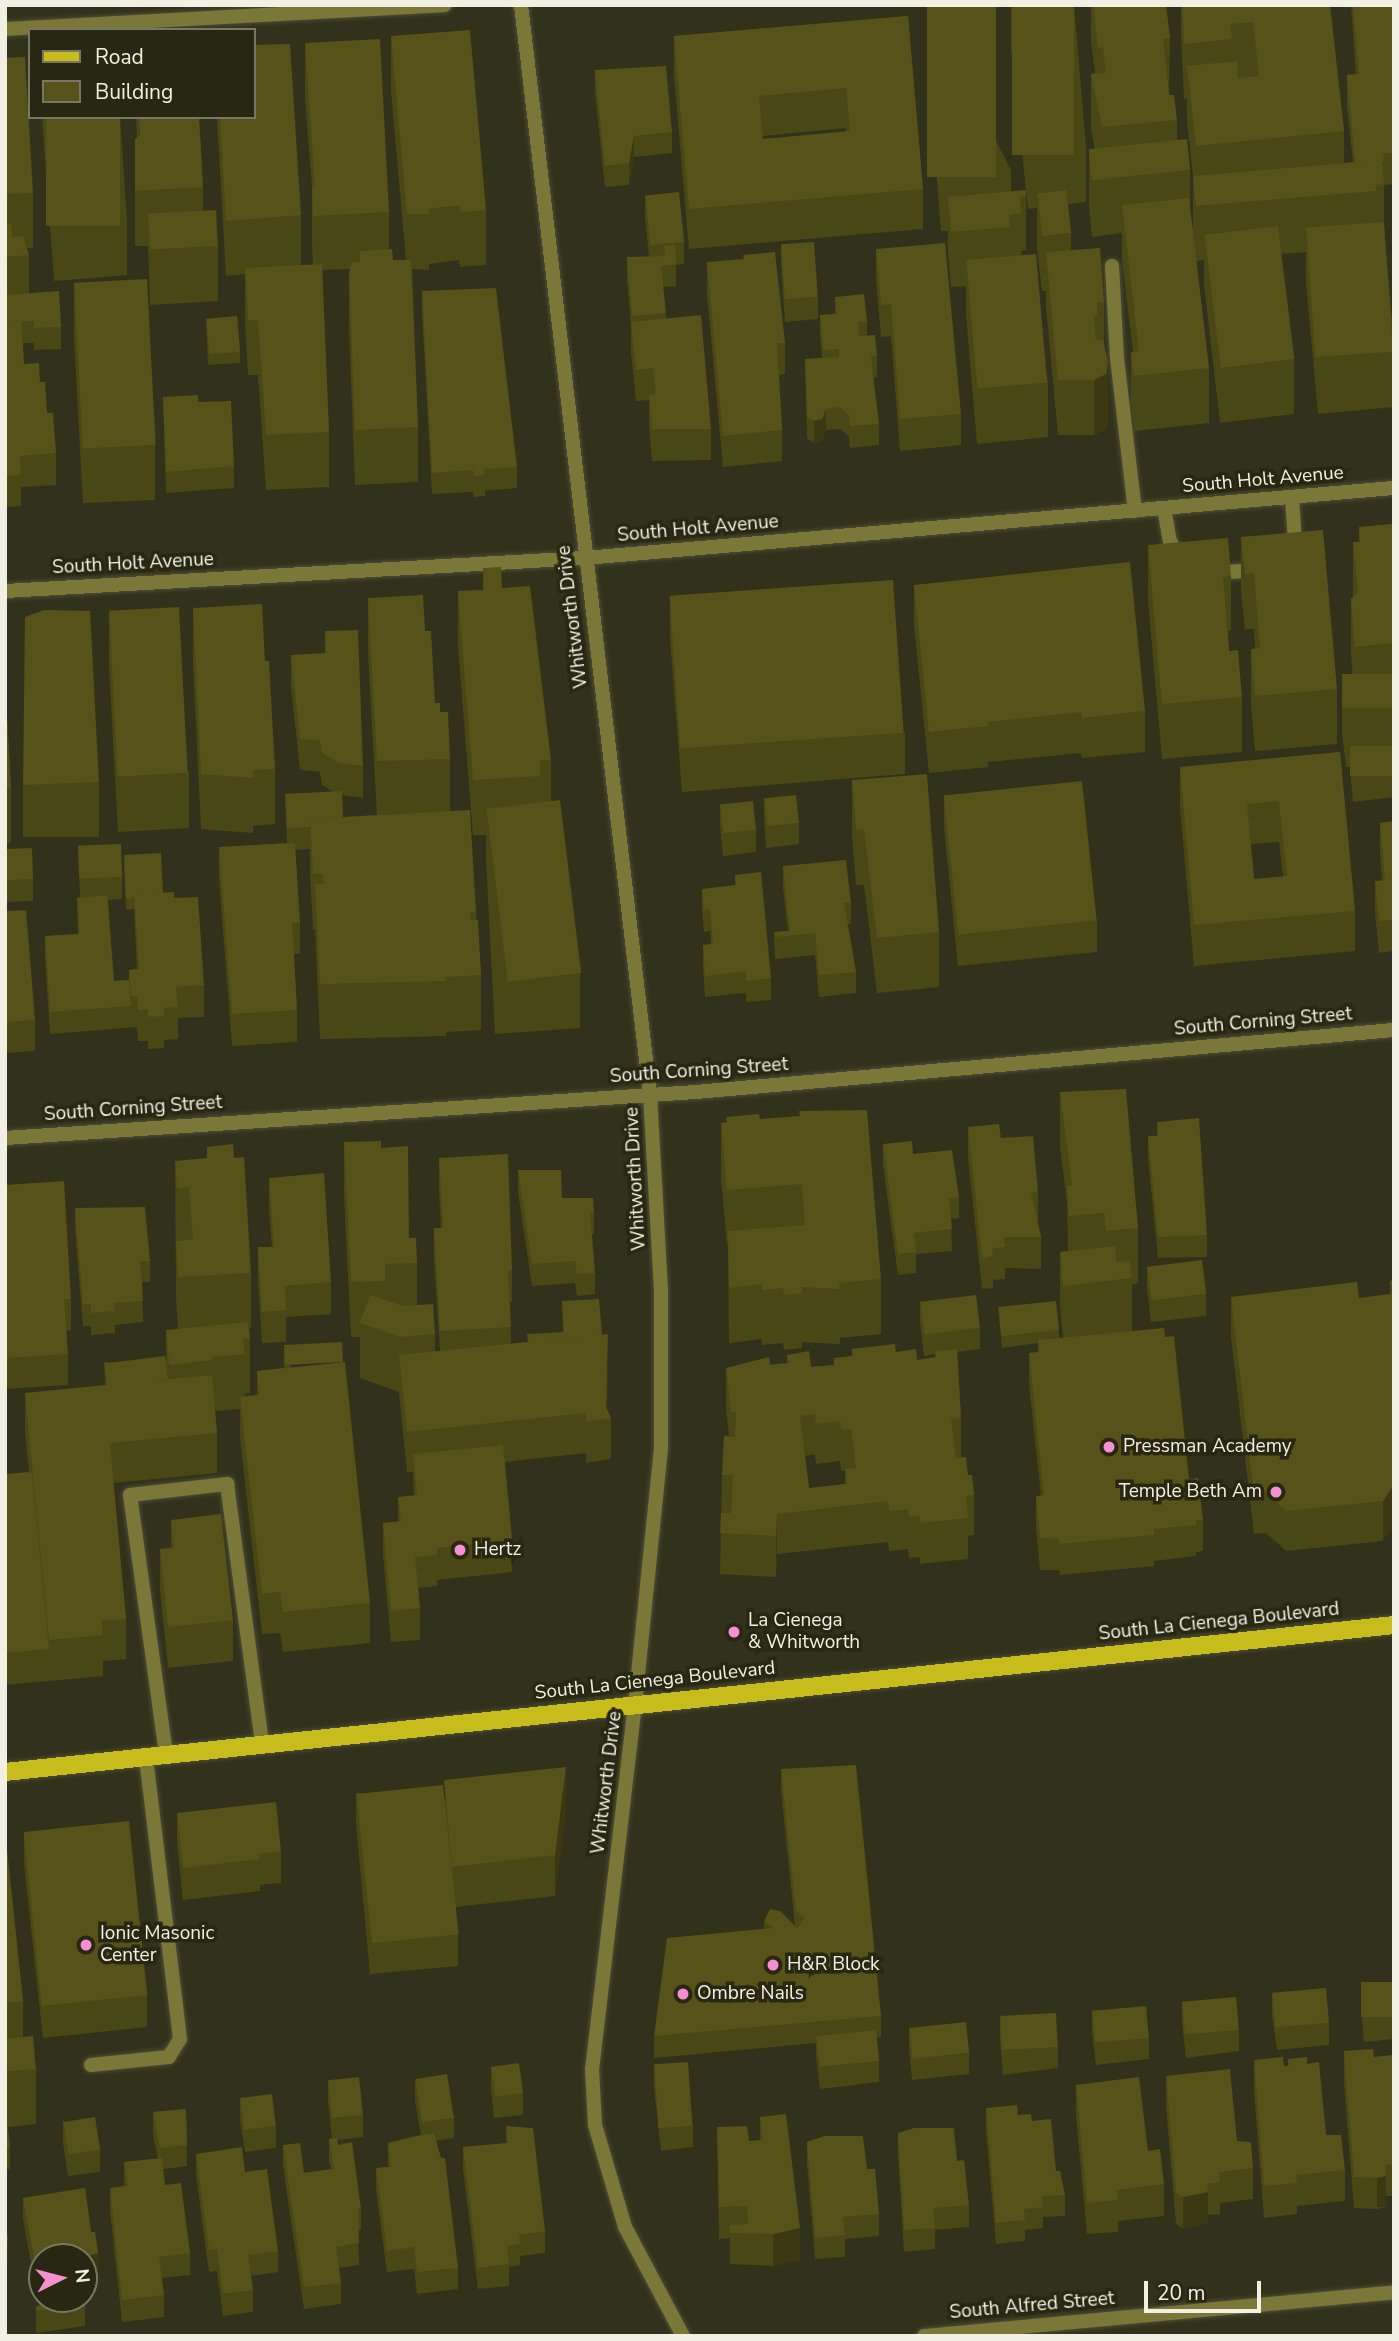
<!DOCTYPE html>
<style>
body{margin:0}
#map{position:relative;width:1399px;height:2341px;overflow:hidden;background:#32311b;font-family:"Nunito Sans",sans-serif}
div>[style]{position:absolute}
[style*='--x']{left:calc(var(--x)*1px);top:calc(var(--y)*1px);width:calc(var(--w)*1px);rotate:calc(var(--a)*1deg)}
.roads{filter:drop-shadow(0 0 2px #4d4c37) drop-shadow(0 0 2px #4d4c37)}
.service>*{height:14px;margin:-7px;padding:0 7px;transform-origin:7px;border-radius:7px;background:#7a7738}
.minor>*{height:14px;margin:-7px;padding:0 7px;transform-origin:7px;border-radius:7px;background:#7a7738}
.tertiary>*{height:14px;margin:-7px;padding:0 7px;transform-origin:7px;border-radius:7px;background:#7a7738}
.primary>*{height:18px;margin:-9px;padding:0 9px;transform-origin:9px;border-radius:9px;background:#c6bd1d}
.wall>*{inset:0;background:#4a4716;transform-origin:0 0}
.shaded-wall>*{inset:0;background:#3c3912;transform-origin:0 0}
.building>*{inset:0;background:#565219;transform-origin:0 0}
.dots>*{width:19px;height:19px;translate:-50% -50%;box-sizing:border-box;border:4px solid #282712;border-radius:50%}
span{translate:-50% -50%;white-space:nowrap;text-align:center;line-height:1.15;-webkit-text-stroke:7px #282712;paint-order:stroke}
.street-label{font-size:19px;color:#f1f0e3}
.poi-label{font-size:19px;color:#f1f0e3}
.left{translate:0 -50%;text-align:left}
.right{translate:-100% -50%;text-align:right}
.frame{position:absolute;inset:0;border:7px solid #f1f0e3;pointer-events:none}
.legend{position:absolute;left:28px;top:28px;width:228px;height:91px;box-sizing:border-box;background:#282712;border:2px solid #787766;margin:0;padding:9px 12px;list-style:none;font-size:21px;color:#f1f0e3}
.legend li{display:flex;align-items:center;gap:14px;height:35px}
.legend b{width:35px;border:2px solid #787766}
.north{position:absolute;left:28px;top:2243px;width:70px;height:70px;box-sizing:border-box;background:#282712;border:2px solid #787766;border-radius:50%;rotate:84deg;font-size:19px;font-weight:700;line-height:28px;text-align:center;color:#f1f0e3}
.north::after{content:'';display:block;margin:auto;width:24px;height:32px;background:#f590d1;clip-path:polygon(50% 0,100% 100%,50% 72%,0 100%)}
.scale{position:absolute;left:1144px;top:2281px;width:117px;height:32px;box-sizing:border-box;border:4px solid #f1f0e3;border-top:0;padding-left:9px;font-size:21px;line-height:24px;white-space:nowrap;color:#f1f0e3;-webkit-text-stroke:5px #282712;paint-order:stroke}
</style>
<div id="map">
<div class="roads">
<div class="service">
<i style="--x:1112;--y:266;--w:92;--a:86.9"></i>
<i style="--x:1117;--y:358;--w:154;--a:83.3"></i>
<i style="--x:1164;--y:508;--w:34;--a:80"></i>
<i style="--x:1170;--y:541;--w:22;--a:60"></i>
<i style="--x:1289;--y:550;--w:9;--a:-49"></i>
<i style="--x:1295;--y:543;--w:46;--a:-93.7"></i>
<i style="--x:1213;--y:573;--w:45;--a:-3.8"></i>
<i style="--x:166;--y:1754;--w:261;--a:-97.9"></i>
<i style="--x:130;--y:1495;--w:98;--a:-6.5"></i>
<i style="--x:227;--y:1484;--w:261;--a:82.3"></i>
<i style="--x:91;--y:2065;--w:78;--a:-5.9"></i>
<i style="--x:169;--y:2057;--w:21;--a:-59"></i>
<i style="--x:180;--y:2039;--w:285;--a:-96.9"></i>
</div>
<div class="minor">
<i style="--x:5;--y:29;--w:440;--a:-3.1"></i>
<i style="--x:5;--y:591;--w:581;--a:-3.26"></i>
<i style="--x:585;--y:558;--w:812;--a:-4.95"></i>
<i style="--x:5;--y:1138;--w:693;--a:-3.81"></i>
<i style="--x:696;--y:1092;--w:701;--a:-5.08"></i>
<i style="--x:635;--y:1704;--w:368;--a:96.7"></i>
<i style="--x:592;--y:2069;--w:56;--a:86.9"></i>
<i style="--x:595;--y:2125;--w:106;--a:73.6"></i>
<i style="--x:625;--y:2227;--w:123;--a:62"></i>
<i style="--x:924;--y:2336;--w:472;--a:-5.3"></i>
</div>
<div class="tertiary">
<i style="--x:521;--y:5;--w:1097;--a:83.24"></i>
<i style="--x:650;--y:1094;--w:195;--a:86.8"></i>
<i style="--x:661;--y:1289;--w:159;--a:90"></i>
<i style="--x:661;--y:1448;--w:257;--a:95.8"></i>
</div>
<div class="primary">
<i style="--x:5;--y:1772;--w:1397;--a:-6.04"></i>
</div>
</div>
<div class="wall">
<i style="clip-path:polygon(927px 5px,1011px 170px,1011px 191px,1026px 195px,1026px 250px,1021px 251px,1021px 255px,1048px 382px,1048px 437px,977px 444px,966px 315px,966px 286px,951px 287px,948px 252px,948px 231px,941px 231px,927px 54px)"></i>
<i style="clip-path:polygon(1011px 5px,1074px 5px,1086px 146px,1086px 202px,1068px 204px,1071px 233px,1071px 250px,1104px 302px,1104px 342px,1108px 417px,1106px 429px,1094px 435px,1058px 435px,1046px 307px,1046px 291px,1042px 291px,1037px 249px,1037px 208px,1028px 209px,1011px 48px)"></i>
<i style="clip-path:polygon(1091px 5px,1166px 5px,1170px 38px,1169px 93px,1177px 120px,1177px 140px,1190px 170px,1190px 211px,1193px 231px,1193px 176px,1187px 121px,1187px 99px,1184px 99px,1181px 34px,1181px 5px,1330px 5px,1344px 131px,1344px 163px,1353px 162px,1347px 107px,1347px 75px,1356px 74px,1351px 5px,1394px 5px,1394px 184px,1384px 185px,1384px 229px,1394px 341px,1394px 407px,1318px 414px,1306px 283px,1306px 252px,1281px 254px,1294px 359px,1294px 414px,1220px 423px,1204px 284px,1204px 260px,1196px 261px,1209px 368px,1209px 423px,1134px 431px,1131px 407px,1131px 352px,1133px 352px,1122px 260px,1122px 233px,1092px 237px,1089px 206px,1089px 151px,1095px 150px,1091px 129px,1091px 74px,1095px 73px,1091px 41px)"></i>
<i style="clip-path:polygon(evenodd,908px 16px,923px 189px,923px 229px,689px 249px,674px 76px,674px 36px,908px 16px,846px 128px,846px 132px,763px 139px,762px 136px,846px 128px)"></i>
<i style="clip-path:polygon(391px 36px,486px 210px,486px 265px,460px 267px,459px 260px,429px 264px,429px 270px,412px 269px,418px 427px,418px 482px,355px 485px,349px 328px,349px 273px,350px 269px,322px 270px,329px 432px,329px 487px,266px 490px,258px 375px,248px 375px,245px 323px,245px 274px,226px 276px,217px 117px,254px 117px,301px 215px,301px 265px,313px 265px,312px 242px,312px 187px,305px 98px,305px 43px,389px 212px,389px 249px,393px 260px,406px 260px,391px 91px)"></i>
<i style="clip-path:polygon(5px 58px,33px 193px,33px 248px,27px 248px,29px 255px,29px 293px,61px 327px,61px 349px,34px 350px,34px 343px,23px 343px,24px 364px,40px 382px,56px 453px,56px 485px,21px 487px,21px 506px,5px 507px)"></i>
<i style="clip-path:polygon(595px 70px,672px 132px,672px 153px,634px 157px,629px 185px,605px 187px,595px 92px)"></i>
<i style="clip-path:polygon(42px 117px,120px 117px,127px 220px,127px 275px,54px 281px)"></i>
<i style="clip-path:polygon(136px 117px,199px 117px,203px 187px,203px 211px,218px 246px,218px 301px,150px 305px,148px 246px,135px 246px,135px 139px,137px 138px)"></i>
<i style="clip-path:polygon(645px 197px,684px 242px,684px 264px,676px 265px,676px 286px,663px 287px,666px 318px,711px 429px,711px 460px,652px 461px,649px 426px,649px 400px,636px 401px,631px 353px,631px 327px,627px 279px,627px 257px,649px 257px,645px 218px)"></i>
<i style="clip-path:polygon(781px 244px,818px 297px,818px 319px,785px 322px,781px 266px)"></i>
<i style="clip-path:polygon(876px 249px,961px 414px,961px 445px,900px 451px,891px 336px,881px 337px,876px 280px)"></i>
<i style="clip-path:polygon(707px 262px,785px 343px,785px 374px,779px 375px,782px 430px,782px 461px,723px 467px,707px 294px)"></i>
<i style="clip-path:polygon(74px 283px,155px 445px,155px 500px,83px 503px,74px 338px)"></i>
<i style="clip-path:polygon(422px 291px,517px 467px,517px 488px,485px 491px,485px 496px,474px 497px,473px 492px,432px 494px,422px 313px)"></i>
<i style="clip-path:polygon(835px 297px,867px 321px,867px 335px,877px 355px,877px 377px,873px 378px,879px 424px,879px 445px,850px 448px,849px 437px,840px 429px,826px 430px,822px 441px,814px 443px,807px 438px,805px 359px,822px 358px,820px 336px,820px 315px,835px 314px)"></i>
<i style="clip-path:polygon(206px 318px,240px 352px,240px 363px,208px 365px)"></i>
<i style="clip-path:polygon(163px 397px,198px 402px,234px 466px,234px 488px,166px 493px)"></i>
<i style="clip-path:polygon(1394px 524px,1394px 797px,1353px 802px,1350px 767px,1346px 767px,1342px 734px,1342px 679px,1353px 678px,1351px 654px,1351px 599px,1353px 596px,1353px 542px,1359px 542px,1359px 527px)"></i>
<i style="clip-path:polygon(1241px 537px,1337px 689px,1337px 744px,1255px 751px,1251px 704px,1251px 649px,1255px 649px,1254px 629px,1245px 629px,1241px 592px)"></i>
<i style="clip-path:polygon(1148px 545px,1231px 576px,1231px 631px,1228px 631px,1229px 651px,1242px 697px,1242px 752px,1162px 759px,1148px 600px)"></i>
<i style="clip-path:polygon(483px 568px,502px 588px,551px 760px,551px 801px,580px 973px,580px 1028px,495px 1034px,486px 860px,486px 835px,473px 835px,458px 646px,458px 591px,483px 590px)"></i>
<i style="clip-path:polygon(914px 585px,1145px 711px,1145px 752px,1082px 758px,1081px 753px,988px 762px,988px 767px,929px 773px,914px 625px)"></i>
<i style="clip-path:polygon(368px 598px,425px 631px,435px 703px,440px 712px,450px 759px,450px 811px,476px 912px,481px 975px,481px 1030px,446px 1032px,446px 1036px,320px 1039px,315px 929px,313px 929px,310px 874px,310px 849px,295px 850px,300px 923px,300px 954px,294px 954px,297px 1010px,297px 1042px,232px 1046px,219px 879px,219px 847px,287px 843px,285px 794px,334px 792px,322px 785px,320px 772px,300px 770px,291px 687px,291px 655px,325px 654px,325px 631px,363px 766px,363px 798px,342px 795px,343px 817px,377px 815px,368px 654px)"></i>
<i style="clip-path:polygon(670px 599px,905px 733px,905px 774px,682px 792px,670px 639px)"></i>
<i style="clip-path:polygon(193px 608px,265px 661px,275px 769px,275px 824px,253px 826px,253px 833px,201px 829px,193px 663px)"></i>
<i style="clip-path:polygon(109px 611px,189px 773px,189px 828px,118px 832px,109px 666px)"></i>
<i style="clip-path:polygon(5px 682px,11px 788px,11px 843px,5px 844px)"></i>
<i style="clip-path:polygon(evenodd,1340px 752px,1355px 911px,1355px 951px,1194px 966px,1180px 807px,1180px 767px,1340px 752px,1279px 842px,1283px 877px,1254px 879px,1251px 844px,1279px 842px)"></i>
<i style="clip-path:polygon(852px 780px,939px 932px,939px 987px,877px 993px,864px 885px,856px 885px,852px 836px)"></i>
<i style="left:99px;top:782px;width:55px;height:76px;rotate:90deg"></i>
<i style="clip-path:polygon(944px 795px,1097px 920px,1097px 952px,958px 966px,944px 827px)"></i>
<i style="clip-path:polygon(764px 798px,799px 823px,799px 844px,766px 848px,764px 819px)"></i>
<i style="clip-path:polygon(720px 805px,756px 830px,756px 852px,723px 856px,720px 826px)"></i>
<i style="clip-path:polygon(1394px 821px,1394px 951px,1379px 953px,1375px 913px,1375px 881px,1382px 881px,1380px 854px,1380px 823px)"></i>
<i style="clip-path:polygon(78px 846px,122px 877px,122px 899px,108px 900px,114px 981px,129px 980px,129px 970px,137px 969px,134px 909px,126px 910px,124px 866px,163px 893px,174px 898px,204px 985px,204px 1017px,178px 1018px,178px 1039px,164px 1040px,164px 1048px,148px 1049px,148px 1041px,138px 1041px,137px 1027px,50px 1034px,45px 958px,45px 936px,78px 934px,77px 898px,80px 897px)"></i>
<i style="clip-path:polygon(5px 850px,33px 879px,33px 901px,5px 902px)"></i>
<i style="clip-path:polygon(783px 866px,851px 903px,851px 924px,848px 925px,856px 972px,856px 993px,819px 997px,815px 955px,775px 959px,774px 932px,788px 931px,783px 888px)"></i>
<i style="clip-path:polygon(735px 875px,771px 978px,771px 1000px,746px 1002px,746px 993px,705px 997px,703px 967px,703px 945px,711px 944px,710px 931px,704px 932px,702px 910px,702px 889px,735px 885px)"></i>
<i style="clip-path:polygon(5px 911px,35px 1020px,35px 1051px,5px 1053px)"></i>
<i style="clip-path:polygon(1060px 1092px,1138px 1228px,1138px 1283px,1132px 1284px,1132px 1331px,1165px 1337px,1189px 1479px,1203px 1520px,1203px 1551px,1196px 1552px,1196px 1556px,1154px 1561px,1154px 1566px,1060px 1575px,1059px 1570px,1040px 1570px,1036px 1528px,1036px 1496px,1041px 1496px,1029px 1384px,1029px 1353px,1038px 1352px,1038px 1343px,1002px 1348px,998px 1308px,1059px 1330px,1059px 1338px,1063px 1338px,1060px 1307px,1060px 1252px,1068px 1251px,1067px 1202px,1060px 1147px)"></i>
<i style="clip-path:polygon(760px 1119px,881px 1279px,881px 1334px,840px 1338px,840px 1344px,802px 1342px,802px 1348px,784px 1350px,783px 1343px,762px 1345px,762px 1339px,729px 1343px,728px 1245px,727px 1245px,721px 1178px,721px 1123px)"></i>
<i style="clip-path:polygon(1157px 1122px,1207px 1235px,1207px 1257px,1158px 1258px,1148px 1158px,1148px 1136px,1157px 1136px)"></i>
<i style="clip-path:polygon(968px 1127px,1001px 1138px,1038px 1192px,1038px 1223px,1041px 1237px,1041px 1269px,1005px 1268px,1005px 1279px,993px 1280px,993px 1288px,982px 1289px,968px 1158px)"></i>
<i style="clip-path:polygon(344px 1142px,381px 1148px,417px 1263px,417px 1305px,435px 1334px,435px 1351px,440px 1351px,434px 1260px,434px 1228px,441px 1228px,439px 1189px,439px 1158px,512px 1270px,512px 1302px,510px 1302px,511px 1344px,527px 1342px,563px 1332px,562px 1301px,602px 1335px,608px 1375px,607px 1410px,611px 1418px,611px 1459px,586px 1463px,586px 1453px,505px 1462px,512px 1540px,512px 1572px,437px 1580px,437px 1586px,418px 1588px,420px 1608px,420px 1640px,391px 1642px,383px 1555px,383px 1523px,398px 1522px,398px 1497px,414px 1496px,413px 1472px,407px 1472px,399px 1392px,360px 1378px,360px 1337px,351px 1337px,344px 1197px)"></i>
<i style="clip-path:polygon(883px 1144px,913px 1154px,959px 1197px,959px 1218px,951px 1219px,952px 1251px,916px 1254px,916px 1273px,898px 1275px,883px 1166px)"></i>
<i style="clip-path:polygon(175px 1161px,251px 1273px,251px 1328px,249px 1328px,250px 1338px,250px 1393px,245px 1394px,245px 1396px,257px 1395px,257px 1371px,284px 1368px,284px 1345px,370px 1603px,370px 1643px,283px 1652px,280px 1633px,262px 1634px,240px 1437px,240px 1409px,215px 1411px,217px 1433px,217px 1473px,113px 1483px,126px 1619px,126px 1659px,103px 1661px,103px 1676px,5px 1685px,5px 1474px,29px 1472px,25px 1433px,25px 1393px,105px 1385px,104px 1362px,166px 1364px,166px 1330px,178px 1329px,176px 1296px)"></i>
<i style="clip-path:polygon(518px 1170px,562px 1198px,594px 1213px,594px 1234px,592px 1235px,595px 1273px,595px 1294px,577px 1296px,575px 1283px,532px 1286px,518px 1192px)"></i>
<i style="clip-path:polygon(269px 1178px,331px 1282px,331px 1314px,286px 1317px,286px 1342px,262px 1343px,258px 1279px,258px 1247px,272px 1247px,269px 1209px)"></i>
<i style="clip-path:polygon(5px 1185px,71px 1299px,71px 1330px,66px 1331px,68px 1354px,68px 1385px,5px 1389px)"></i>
<i style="clip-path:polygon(75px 1208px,150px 1261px,150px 1282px,142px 1282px,143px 1322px,115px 1325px,115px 1333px,91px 1335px,91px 1326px,83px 1326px,75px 1229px)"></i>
<i style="clip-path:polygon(1147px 1266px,1206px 1294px,1206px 1316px,1151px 1322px,1147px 1287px)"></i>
<i style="clip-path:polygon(1394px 1280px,1383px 1541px,1286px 1551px,1266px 1533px,1254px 1534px,1231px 1337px,1231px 1297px,1359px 1298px,1390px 1294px,1390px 1281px)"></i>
<i style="clip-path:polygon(evenodd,920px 1301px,980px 1328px,980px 1349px,957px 1352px,961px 1418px,961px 1457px,974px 1495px,974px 1535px,968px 1536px,968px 1559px,920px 1564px,920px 1557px,909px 1558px,908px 1549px,889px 1551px,888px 1542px,777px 1554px,776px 1577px,720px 1574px,722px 1475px,729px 1436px,726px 1409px,726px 1368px,787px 1363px,787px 1355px,811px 1367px,834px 1365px,834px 1358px,852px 1356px,852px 1349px,896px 1352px,917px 1360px,935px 1357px,935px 1354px,924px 1356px,920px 1323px,920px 1301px,815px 1454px,816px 1464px,840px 1461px,841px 1471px,845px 1470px,845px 1484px,809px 1488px,805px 1456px,815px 1454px)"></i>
<i style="clip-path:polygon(171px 1520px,233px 1620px,233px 1661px,168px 1668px,160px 1590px,160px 1549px,171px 1548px)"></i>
<i style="clip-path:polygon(781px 1769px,881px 2016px,881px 2037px,876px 2038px,879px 2061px,879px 2082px,820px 2089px,816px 2057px,816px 2043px,654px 2058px,654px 2036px,764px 1929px,764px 1921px,795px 1926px,781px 1791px)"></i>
<i style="clip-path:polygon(356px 1793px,566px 1807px,555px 1896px,455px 1907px,458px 1934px,458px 1966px,370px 1974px,356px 1824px)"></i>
<i style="clip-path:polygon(177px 1813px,281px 1851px,281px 1883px,260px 1885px,260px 1891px,183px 1900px,177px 1844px)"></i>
<i style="clip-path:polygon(5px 1831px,23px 2001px,23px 2037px,36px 2069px,36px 2124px,8px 2127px,10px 2147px,10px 2169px,5px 2169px)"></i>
<i style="clip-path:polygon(24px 1833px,147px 1995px,147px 2027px,43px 2038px,24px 1864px)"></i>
<i style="clip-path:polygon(1394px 1982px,1394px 2039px,1364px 2042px,1361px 2007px,1361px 1985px)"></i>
<i style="clip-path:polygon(1272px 1993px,1329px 2023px,1329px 2045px,1277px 2050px,1272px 2015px)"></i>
<i style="clip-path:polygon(1182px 2002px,1239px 2030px,1239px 2051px,1186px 2058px,1182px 2023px)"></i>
<i style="clip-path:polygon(1092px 2010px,1149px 2038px,1149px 2059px,1096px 2065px,1092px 2032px)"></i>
<i style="clip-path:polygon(1000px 2019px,1058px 2047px,1058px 2068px,1003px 2075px,1000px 2040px)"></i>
<i style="clip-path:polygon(909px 2027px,969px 2053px,969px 2074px,912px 2080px,909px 2048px)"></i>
<i style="clip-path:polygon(1344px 2051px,1374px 2057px,1394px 2055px,1394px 2196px,1386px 2196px,1386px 2207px,1377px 2209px,1354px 2208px,1344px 2083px)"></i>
<i style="clip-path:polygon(1288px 2059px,1307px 2064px,1326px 2135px,1345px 2170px,1345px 2201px,1297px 2206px,1297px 2214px,1264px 2218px,1254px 2091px,1254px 2060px,1284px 2066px,1288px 2066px)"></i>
<i style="clip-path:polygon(491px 2066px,523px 2093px,523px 2115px,494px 2118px,491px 2087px)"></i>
<i style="clip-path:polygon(654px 2066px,693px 2126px,693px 2147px,661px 2151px,654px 2088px)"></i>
<i style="clip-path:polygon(1166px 2076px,1237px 2141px,1253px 2168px,1253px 2199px,1220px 2203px,1220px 2214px,1208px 2215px,1208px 2223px,1183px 2229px,1176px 2224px,1166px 2107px)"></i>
<i style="clip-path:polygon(415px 2079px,454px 2117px,454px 2138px,436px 2141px,458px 2268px,458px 2289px,417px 2294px,414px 2269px,387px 2272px,376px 2190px,376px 2168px,388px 2167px,388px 2143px,421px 2135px,415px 2100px)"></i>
<i style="clip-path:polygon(328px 2080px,363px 2115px,363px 2137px,337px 2140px,338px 2145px,361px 2209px,361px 2230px,358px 2230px,359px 2265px,339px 2268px,341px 2283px,341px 2304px,304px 2309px,283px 2166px,283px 2145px,304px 2173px,331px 2169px,329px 2161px,329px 2139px,332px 2138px,328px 2102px)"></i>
<i style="clip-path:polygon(1076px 2085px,1148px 2151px,1164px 2184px,1164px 2216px,1118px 2221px,1118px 2232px,1087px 2234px,1076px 2116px)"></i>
<i style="clip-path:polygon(240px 2098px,276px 2126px,276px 2148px,245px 2152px,240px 2120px)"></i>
<i style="clip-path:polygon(986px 2108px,1018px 2115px,1032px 2121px,1056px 2171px,1065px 2195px,1065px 2216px,1043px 2217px,1043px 2228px,1025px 2230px,1025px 2241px,996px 2244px,986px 2130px)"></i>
<i style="clip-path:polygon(186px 2109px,187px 2166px,163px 2169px,165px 2185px,190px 2253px,190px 2275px,162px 2278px,164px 2295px,164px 2317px,122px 2322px,110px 2210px,110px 2188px,124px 2186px,124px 2162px,158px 2159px,153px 2134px,153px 2112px)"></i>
<i style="clip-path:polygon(760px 2117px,800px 2260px,773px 2266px,730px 2264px,730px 2238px,719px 2239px,717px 2127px,749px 2141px,760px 2140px)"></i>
<i style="clip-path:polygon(63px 2121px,100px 2150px,100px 2172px,68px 2176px,63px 2143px)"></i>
<i style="clip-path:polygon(506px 2126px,545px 2231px,545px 2253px,520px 2256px,520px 2265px,509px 2267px,509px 2286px,478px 2289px,463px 2169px,463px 2147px,506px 2143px)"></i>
<i style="clip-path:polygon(898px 2133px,957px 2161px,969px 2205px,969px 2227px,935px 2230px,935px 2249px,904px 2252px,898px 2155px)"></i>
<i style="clip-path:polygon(807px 2142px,867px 2169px,879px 2214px,879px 2236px,845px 2239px,845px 2257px,815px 2259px,807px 2163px)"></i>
<i style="clip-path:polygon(196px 2154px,245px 2172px,278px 2251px,278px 2272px,251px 2276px,253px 2290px,253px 2312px,223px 2316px,217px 2271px,209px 2272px,196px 2175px)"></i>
<i style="clip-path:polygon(85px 2188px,91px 2232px,95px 2232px,98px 2253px,98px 2275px,84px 2279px,84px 2257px,42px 2257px,42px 2299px,84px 2299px,84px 2296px,85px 2304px,85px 2326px,36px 2333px,36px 2307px,39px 2306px,23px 2219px,23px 2198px)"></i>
</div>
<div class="shaded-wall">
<i style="clip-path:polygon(634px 136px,634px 157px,629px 185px,629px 163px)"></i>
<i style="clip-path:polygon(1108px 362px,1108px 417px,1106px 429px,1094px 435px,1094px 380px)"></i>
<i style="clip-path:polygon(826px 409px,826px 430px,822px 441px,814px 443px,814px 421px)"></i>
<i style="clip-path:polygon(608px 1334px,608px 1375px,607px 1419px,606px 1419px)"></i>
<i style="clip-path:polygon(1394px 1485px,1394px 1526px,1383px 1541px,1383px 1501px)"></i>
<i style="clip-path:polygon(777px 1514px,777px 1554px,776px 1577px,776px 1536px)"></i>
<i style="clip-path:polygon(566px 1767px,566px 1807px,555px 1896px,555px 1855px)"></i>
<i style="left:1386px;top:2176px;width:31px;height:9px;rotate:90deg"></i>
<i style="clip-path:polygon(1208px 2192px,1208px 2223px,1183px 2229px,1183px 2197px)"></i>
<i style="clip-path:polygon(800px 2228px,800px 2260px,773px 2266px,773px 2234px)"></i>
<i style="clip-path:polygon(8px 2240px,8px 2261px,5px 2268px,5px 2247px)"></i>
<i style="clip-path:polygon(98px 2253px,98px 2275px,84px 2279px,84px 2257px)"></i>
</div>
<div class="building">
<i style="left:927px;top:5px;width:69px;height:172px"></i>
<i style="left:1012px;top:5px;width:62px;height:150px"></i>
<i style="clip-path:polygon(1093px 5px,1166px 5px,1170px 38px,1163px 39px,1169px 95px,1174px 95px,1177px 120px,1102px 127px,1091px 74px,1106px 73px,1103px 47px,1098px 48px)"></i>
<i style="clip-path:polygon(1182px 5px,1330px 5px,1344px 131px,1196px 146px,1187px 66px,1237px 61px,1238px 78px,1259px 76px,1253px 22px,1230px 24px,1232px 39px,1184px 44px)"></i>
<i style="clip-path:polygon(1353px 5px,1394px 5px,1394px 153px,1383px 153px,1384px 161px,1382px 162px,1382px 160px,1355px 162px,1347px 75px,1359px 74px)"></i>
<i style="clip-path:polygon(evenodd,908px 16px,923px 189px,689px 209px,674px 36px,908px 16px,846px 88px,850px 131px,763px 139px,759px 96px,846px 88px)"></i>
<i style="clip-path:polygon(470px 30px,486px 210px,460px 212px,459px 205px,428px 209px,429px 214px,407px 214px,391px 36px)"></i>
<i style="clip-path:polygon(380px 39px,389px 212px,313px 216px,312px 187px,315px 187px,305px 43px)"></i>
<i style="clip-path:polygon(290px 44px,301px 215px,226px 221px,220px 117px,254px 117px,254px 45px)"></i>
<i style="clip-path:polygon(25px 57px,33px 193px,5px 194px,5px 58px)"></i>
<i style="clip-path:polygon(666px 66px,672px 132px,634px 136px,629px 163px,605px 166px,595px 70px)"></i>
<i style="left:46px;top:117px;width:74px;height:109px"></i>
<i style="clip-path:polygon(139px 117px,199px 117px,203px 187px,135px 191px,135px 139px,140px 135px)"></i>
<i style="left:1187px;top:139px;width:31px;height:99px;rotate:84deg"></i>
<i style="clip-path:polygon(1382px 160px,1384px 184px,1376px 185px,1376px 191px,1196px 206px,1193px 176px)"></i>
<i style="clip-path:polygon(1026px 190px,1026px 195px,1020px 196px,1021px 213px,1009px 215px,1010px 227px,951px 232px,948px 197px)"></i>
<i style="left:1066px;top:190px;width:43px;height:29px;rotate:83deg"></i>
<i style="left:679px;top:192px;width:50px;height:34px;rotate:84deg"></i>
<i style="clip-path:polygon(1189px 198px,1209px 368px,1134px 376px,1131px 352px,1139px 351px,1122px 205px)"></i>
<i style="left:216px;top:210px;width:36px;height:68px;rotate:87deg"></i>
<i style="left:1384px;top:222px;width:130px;height:78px;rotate:86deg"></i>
<i style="clip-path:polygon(5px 224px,11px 224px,12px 237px,23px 236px,29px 255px,5px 257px)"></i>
<i style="left:1278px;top:226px;width:134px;height:74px;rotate:83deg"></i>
<i style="left:814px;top:242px;width:55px;height:33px;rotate:86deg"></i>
<i style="clip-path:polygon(945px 243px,961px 414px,900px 419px,891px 304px,881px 305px,876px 249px)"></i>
<i style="clip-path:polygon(675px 245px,676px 264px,661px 266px,666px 313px,632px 316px,627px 257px,665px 256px,664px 246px)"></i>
<i style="clip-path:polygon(1100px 248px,1104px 302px,1097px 302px,1097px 316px,1094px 316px,1096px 340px,1103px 340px,1108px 362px,1106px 374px,1094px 380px,1058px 380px,1046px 252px)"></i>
<i style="clip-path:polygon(392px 249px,393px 260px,411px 260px,418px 427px,355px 430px,349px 273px,352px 262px,360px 262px,360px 251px)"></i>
<i style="clip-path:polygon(775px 252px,785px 343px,777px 343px,782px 430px,723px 436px,707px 262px,744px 259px,743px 255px)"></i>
<i style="left:1036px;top:254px;width:129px;height:70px;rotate:85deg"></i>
<i style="clip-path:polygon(322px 264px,329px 432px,266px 435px,258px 320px,248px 320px,245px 268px)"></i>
<i style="left:147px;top:279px;width:166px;height:73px;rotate:87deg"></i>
<i style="clip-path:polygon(496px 288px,517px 467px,484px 469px,485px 475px,474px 476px,473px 470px,432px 473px,422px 291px)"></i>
<i style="clip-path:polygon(59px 291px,61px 327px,34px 328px,34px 321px,7px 322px,5px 295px)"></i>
<i style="clip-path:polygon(864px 294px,867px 321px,858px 322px,859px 336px,875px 335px,877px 355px,871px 357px,879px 424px,850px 426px,849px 415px,840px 407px,826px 409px,822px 419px,814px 421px,807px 417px,805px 359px,839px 357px,839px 349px,823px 350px,820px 315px,837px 314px,835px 297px)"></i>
<i style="clip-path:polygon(701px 315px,711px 429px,652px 429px,649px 395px,656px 394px,653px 368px,636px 370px,631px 322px)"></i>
<i style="left:237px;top:316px;width:36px;height:31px;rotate:85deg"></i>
<i style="clip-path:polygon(21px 321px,24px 364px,39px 363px,40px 382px,45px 382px,47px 413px,53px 413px,56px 453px,20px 456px,21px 475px,5px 476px,5px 322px)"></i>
<i style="clip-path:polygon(198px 395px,198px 402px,231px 401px,234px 466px,166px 472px,163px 397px)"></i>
<i style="clip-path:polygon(1394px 524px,1394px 643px,1355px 647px,1351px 599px,1358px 592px,1353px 542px,1360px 542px,1359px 527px)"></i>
<i style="clip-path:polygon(1323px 530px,1337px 689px,1255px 696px,1251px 649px,1260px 648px,1254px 573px,1245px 574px,1241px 537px)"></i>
<i style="clip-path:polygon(1228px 538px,1231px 576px,1223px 577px,1229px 651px,1238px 650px,1242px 697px,1162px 704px,1148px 545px)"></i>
<i style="clip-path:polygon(1130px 562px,1145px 711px,1082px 718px,1081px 712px,988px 722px,988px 726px,929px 732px,914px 585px)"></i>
<i style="clip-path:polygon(501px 567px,502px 588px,530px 586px,551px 760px,540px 760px,540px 776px,473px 780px,458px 591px,484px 590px,483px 568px)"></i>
<i style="left:893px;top:580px;width:153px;height:224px;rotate:86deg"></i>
<i style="clip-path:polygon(423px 595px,425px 631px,431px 631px,435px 703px,440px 703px,440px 712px,448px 712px,450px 759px,377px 761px,368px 598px)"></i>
<i style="clip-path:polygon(262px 604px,265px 661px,269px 661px,275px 769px,253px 770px,253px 778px,201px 774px,193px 608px)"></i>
<i style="left:179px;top:607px;width:166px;height:70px;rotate:87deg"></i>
<i style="clip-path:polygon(44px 610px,90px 611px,99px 782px,23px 785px,25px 617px)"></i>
<i style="clip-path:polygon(358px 630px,363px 766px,339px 763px,322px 753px,320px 740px,300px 739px,291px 655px,326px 653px,325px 631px)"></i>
<i style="left:1394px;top:674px;width:34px;height:52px;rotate:90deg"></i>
<i style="clip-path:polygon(5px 682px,11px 788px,5px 789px)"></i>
<i style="left:1394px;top:746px;width:30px;height:44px;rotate:90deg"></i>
<i style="clip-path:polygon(evenodd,1340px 752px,1355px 911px,1194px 925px,1180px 767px,1340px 752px,1279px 801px,1287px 876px,1254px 879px,1247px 804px,1279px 801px)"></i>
<i style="clip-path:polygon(927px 774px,939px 932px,877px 938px,864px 829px,856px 830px,852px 780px)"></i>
<i style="left:1082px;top:781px;width:140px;height:139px;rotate:84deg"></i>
<i style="clip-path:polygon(342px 791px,343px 817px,310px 819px,310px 827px,287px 828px,285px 794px)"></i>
<i style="left:796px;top:795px;width:28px;height:32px;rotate:84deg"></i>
<i style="left:560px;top:800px;width:174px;height:74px;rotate:83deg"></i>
<i style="left:753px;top:801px;width:29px;height:33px;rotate:84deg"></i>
<i style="clip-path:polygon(470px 810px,476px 912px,470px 913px,470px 920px,478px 920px,481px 975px,446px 977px,446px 981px,320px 984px,315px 884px,324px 884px,323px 874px,313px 874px,310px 819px)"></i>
<i style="clip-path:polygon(1394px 821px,1394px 920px,1379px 921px,1375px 881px,1385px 880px,1380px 823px)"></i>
<i style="clip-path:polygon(295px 843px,300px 923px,292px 923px,297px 1010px,232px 1014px,219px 847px)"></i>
<i style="left:121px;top:844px;width:33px;height:43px;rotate:88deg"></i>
<i style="left:32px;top:848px;width:31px;height:27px;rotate:88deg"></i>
<i style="clip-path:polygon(161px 853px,163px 893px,134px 895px,134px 898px,126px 899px,124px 855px)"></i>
<i style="clip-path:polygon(846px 860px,851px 903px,844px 903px,856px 972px,819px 975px,815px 933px,775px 937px,774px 932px,790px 931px,783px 866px)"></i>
<i style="clip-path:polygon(761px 872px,771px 978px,746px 981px,746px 971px,705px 976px,703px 945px,713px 944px,710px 909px,704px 910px,702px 889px,736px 885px,735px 875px)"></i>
<i style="clip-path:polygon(174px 892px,174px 898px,198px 897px,204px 985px,176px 987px,178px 1007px,164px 1008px,164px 1016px,148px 1017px,148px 1009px,138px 1010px,137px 996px,131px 996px,129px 970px,139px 969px,134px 895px)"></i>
<i style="clip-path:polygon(107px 895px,114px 981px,129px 980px,131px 1006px,50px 1012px,45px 936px,79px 934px,77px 898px)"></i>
<i style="clip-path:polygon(26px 910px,35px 1020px,5px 1022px,5px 911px)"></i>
<i style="clip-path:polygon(1126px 1089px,1138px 1228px,1106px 1231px,1104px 1213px,1069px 1216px,1067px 1186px,1072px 1185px,1060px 1092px)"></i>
<i style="clip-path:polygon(867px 1110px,881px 1279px,839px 1283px,840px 1289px,801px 1287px,802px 1293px,784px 1295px,783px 1288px,762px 1290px,762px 1284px,729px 1288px,728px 1231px,805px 1225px,802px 1184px,727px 1190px,721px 1123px,727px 1122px,726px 1117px,759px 1114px,760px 1119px,800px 1116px,799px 1111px)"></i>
<i style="clip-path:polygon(1199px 1118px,1207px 1235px,1158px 1237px,1148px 1136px,1158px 1136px,1157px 1122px)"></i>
<i style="clip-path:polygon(999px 1124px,1001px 1138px,1033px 1136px,1038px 1192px,1031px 1193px,1041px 1237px,1004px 1237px,1005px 1247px,992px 1248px,993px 1256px,982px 1258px,968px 1127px)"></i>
<i style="clip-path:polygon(381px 1141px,381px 1148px,408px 1146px,409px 1238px,416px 1238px,417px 1263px,385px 1264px,385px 1281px,351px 1282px,344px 1142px)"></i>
<i style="clip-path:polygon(912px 1141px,913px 1154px,952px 1150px,959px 1197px,949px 1198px,952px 1229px,914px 1233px,916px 1252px,898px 1254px,883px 1144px)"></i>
<i style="clip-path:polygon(233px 1144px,234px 1158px,244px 1157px,251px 1273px,178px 1277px,176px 1241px,193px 1240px,189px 1187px,177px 1188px,175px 1161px,207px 1158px,207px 1147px)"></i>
<i style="clip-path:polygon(508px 1154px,512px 1270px,508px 1271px,511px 1327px,440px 1331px,434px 1228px,443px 1228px,439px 1158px)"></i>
<i style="clip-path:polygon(518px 1170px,561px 1170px,562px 1198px,593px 1198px,594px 1213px,590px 1213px,595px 1273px,577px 1274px,575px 1261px,532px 1264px)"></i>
<i style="clip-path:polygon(324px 1173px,331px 1282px,285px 1286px,286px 1310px,262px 1312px,258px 1247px,274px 1247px,269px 1178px)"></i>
<i style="clip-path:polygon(64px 1181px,71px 1299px,64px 1299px,68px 1354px,5px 1358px,5px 1185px)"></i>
<i style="clip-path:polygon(145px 1207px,150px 1261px,140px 1261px,143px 1301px,114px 1303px,115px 1311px,91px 1313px,91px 1304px,83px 1304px,75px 1208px)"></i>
<i style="clip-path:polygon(1115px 1246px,1116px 1262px,1130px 1261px,1132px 1278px,1063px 1286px,1060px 1252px)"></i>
<i style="left:1202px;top:1260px;width:34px;height:55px;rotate:83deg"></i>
<i style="clip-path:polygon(1394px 1280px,1394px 1485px,1383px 1501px,1286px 1511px,1266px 1493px,1254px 1494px,1231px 1297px,1357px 1282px,1359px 1298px,1392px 1294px,1390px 1281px)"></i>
<i style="clip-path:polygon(370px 1295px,403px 1306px,433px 1304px,435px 1334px,400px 1337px,360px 1323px)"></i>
<i style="left:976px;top:1295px;width:33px;height:56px;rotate:83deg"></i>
<i style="clip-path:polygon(599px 1299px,602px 1335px,528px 1342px,527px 1334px,564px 1332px,562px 1301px)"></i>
<i style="left:1056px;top:1301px;width:29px;height:58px;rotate:84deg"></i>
<i style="clip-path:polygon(248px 1322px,250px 1338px,243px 1339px,245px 1354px,211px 1357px,212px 1360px,169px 1365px,166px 1330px)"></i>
<i style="clip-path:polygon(1164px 1328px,1165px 1337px,1174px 1336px,1189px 1479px,1198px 1478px,1203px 1520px,1196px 1520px,1196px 1525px,1154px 1529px,1154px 1535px,1060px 1544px,1059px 1539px,1040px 1538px,1036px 1496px,1044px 1495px,1029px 1353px,1039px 1352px,1038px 1340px)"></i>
<i style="clip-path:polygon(608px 1334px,606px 1407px,611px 1418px,586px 1422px,586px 1413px,407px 1432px,399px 1355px)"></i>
<i style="left:342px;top:1342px;width:20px;height:58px;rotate:87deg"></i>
<i style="clip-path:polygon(evenodd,895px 1344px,896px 1352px,916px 1349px,917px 1360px,936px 1357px,935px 1351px,957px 1349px,961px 1418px,951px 1419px,956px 1458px,966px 1457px,968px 1475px,972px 1475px,974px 1495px,966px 1496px,968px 1518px,920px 1523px,920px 1516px,909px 1517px,908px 1509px,889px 1511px,888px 1501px,777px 1514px,776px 1536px,720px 1533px,721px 1513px,731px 1513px,733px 1475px,722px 1475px,724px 1436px,735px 1437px,736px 1412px,731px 1412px,726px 1368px,769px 1357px,770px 1365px,789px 1363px,787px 1355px,809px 1351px,811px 1367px,834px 1365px,834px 1358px,853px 1356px,852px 1349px,895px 1344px,815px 1414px,816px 1424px,840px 1421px,841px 1430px,851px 1429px,856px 1468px,845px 1469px,847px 1484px,809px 1488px,800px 1416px,815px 1414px)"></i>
<i style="left:165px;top:1356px;width:23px;height:61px;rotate:83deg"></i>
<i style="clip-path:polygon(345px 1362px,370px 1603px,283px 1612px,280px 1592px,262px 1594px,240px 1397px,259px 1395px,257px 1371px)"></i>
<i style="clip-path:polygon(212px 1375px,217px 1433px,110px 1443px,126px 1619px,101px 1621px,103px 1635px,49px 1640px,25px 1393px)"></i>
<i style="clip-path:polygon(503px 1445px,512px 1540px,437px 1548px,437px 1555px,415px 1557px,420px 1608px,391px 1611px,383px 1523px,401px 1521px,398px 1497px,417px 1495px,413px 1454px)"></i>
<i style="clip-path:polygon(32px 1472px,49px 1649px,5px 1653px,5px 1474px)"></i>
<i style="clip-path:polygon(221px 1514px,233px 1620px,168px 1627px,160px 1549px,174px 1548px,171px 1520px)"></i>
<i style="clip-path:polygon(856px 1765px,881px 2016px,654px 2036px,667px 1938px,773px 1928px,764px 1921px,770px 1909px,780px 1911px,797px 1928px,805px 1918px,796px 1911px,781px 1769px)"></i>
<i style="clip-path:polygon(566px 1767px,555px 1855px,452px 1867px,444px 1780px)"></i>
<i style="left:443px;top:1785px;width:150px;height:87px;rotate:84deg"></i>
<i style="clip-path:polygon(276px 1802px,281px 1851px,258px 1854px,260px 1859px,183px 1868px,177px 1813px)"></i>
<i style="left:129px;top:1821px;width:175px;height:106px;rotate:84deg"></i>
<i style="clip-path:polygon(5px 1831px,23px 2001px,5px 2003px)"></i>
<i style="left:1394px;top:1982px;width:35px;height:33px;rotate:90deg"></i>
<i style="left:1326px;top:1988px;width:35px;height:54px;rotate:85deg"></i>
<i style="left:1236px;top:1997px;width:33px;height:54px;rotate:85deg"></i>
<i style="left:1146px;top:2006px;width:32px;height:54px;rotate:85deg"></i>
<i style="left:1056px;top:2013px;width:34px;height:56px;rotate:87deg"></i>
<i style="left:966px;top:2022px;width:31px;height:57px;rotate:84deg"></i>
<i style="left:876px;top:2030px;width:31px;height:60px;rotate:84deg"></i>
<i style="left:33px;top:2036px;width:33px;height:28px;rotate:85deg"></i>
<i style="clip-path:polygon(1373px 2049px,1374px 2057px,1394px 2055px,1394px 2164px,1385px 2165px,1386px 2176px,1377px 2178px,1354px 2177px,1344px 2051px)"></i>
<i style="clip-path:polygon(1283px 2057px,1284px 2066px,1289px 2066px,1288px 2059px,1307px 2057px,1307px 2064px,1319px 2062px,1326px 2135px,1341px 2135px,1345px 2170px,1296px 2175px,1297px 2183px,1264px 2186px,1254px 2060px)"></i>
<i style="left:688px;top:2062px;width:64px;height:34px;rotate:86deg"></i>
<i style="left:519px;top:2063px;width:30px;height:28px;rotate:82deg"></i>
<i style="clip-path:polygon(1230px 2069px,1237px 2141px,1251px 2142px,1253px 2168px,1219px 2172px,1220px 2182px,1207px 2184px,1208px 2192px,1183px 2197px,1176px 2193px,1166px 2076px)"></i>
<i style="left:447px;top:2074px;width:44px;height:32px;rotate:81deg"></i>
<i style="left:359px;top:2077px;width:38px;height:31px;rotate:84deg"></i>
<i style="clip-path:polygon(1139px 2077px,1148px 2151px,1160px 2149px,1164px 2184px,1117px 2190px,1118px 2200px,1087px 2203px,1076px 2085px)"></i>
<i style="left:272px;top:2094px;width:32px;height:32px;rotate:83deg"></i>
<i style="clip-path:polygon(5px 2104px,10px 2147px,5px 2148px)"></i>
<i style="clip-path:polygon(1017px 2105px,1018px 2115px,1031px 2114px,1032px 2121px,1051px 2119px,1056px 2171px,1060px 2171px,1065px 2195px,1042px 2196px,1043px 2207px,1024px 2209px,1025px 2220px,996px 2223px,986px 2108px)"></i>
<i style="clip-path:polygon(186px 2109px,187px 2145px,160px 2148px,153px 2112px)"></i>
<i style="clip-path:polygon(786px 2114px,800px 2228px,773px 2234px,730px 2233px,730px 2225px,748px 2224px,747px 2206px,719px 2207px,717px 2127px,747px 2126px,749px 2141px,763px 2140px,760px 2117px)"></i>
<i style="left:95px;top:2117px;width:33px;height:32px;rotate:81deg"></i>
<i style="clip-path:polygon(506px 2126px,533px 2128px,545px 2231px,519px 2235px,520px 2244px,507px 2246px,509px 2264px,478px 2268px,463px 2147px,508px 2143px)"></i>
<i style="clip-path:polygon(914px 2128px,954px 2128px,957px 2161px,964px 2160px,969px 2205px,933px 2208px,935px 2228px,904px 2230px,898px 2133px)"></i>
<i style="clip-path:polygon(434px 2133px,441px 2158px,445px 2158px,458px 2268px,417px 2272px,414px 2247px,387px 2251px,376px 2168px,391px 2167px,388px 2143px,417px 2136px)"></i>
<i style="clip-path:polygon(824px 2136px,863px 2136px,867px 2169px,875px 2169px,879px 2214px,843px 2217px,845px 2235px,815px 2238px,807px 2142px)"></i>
<i style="clip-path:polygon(337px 2138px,338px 2145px,352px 2142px,361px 2209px,358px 2209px,359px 2243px,336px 2247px,341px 2283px,304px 2287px,283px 2145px,300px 2143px,304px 2173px,334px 2169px,329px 2139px)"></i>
<i style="clip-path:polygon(242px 2147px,245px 2172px,267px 2169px,278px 2251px,248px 2255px,253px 2290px,223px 2294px,217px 2249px,209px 2250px,196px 2154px)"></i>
<i style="clip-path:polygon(162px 2158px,165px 2185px,181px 2183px,190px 2253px,159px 2257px,164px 2295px,122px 2300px,110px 2188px,127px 2186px,124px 2162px)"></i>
<i style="clip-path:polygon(85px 2188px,91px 2232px,95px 2232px,98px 2253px,84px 2257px,42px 2257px,42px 2299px,84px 2299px,84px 2296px,85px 2304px,36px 2311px,36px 2307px,43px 2305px,23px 2198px)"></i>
<i style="clip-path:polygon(5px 2219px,8px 2240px,5px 2247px)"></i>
</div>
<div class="dots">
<i style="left:1109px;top:1447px;background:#f590d1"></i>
<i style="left:1276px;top:1492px;background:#f590d1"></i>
<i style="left:460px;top:1550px;background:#f590d1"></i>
<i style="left:734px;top:1632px;background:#f590d1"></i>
<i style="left:86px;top:1945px;background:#f590d1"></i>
<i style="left:773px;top:1965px;background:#f590d1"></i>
<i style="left:683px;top:1994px;background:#f590d1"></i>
</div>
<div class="street-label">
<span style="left:1263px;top:480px;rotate:-5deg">South Holt Avenue</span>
<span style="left:698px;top:529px;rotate:-5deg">South Holt Avenue</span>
<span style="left:133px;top:564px;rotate:-3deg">South Holt Avenue</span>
<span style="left:573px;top:617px;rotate:-97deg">Whitworth Drive</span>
<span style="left:1263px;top:1022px;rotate:-5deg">South Corning Street</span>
<span style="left:699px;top:1071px;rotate:-4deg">South Corning Street</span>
<span style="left:133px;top:1109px;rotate:-4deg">South Corning Street</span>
<span style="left:636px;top:1179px;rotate:-93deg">Whitworth Drive</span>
<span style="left:1219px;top:1622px;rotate:-6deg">South La Cienega Boulevard</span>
<span style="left:655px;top:1681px;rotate:-6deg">South La Cienega Boulevard</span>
<span style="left:607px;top:1783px;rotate:-83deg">Whitworth Drive</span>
<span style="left:1032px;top:2306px;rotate:-5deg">South Alfred Street</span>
</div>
<div class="poi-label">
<span class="left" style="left:1123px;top:1447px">Pressman Academy</span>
<span class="right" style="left:1262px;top:1492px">Temple Beth Am</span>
<span class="left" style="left:474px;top:1550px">Hertz</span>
<span class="left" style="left:748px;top:1632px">La Cienega<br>&amp; Whitworth</span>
<span class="left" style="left:100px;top:1945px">Ionic Masonic<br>Center</span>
<span class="left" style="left:787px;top:1965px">H&amp;R Block</span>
<span class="left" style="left:697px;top:1994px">Ombre Nails</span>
</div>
<div class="frame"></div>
<ul class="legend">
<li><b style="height:9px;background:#c6bd1d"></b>Road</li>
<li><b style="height:19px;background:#565219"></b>Building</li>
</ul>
<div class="north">N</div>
<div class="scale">20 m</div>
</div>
